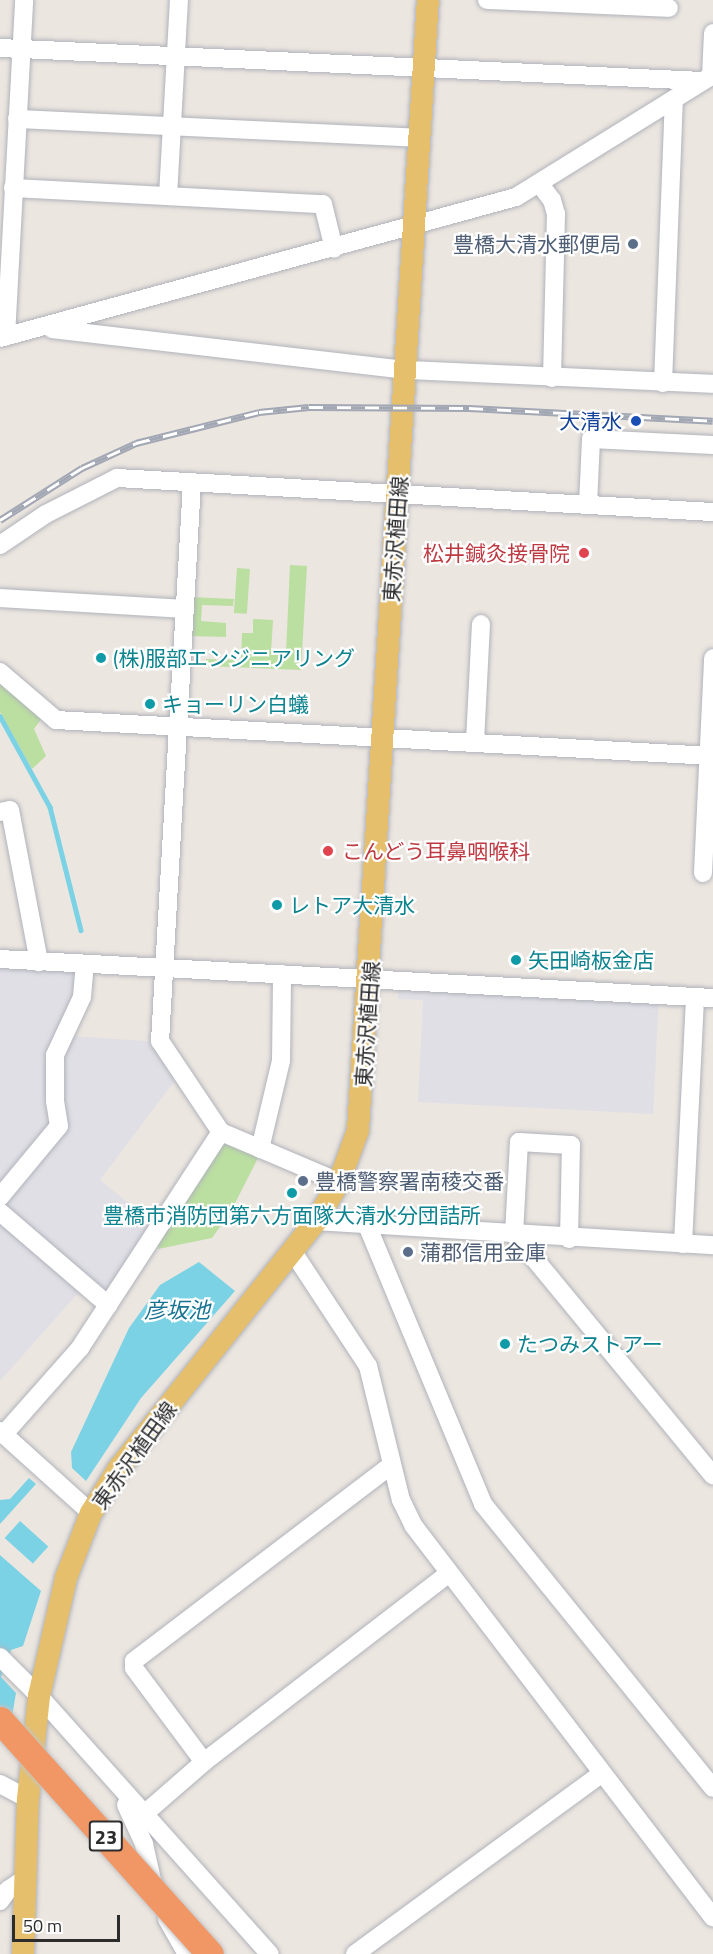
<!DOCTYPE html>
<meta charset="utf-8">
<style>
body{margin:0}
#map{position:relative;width:713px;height:1954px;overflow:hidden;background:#ece6e0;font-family:"Titillium Web","Noto Sans JP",sans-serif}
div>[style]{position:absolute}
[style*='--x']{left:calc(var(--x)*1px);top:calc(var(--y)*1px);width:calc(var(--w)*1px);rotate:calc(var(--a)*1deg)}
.industrial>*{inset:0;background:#e1dfe6}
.green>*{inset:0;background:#bbdea1;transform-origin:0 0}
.water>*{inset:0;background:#7cd2e5;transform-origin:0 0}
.stream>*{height:4.5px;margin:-2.25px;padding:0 2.25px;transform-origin:2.25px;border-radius:2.25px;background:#7cd2e5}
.roads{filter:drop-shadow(0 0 2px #b0b3bb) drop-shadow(0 0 2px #b0b3bb)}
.minor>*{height:18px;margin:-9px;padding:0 9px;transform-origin:9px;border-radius:9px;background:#fff}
.major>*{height:22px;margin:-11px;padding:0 11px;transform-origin:11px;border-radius:11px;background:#e5bf6b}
.rail>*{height:7px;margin-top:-3.5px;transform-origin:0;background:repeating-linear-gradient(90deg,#fff 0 14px,#a2a7b4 0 28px);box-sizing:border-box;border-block:2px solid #a2a7b4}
.bridges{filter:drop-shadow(0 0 2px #c4c4c4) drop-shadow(0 0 2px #c4c4c4)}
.highway-bridge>*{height:27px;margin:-13.5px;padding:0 13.5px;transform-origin:13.5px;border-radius:13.5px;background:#f19766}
.dots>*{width:16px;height:16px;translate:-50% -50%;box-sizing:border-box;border:3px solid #fff;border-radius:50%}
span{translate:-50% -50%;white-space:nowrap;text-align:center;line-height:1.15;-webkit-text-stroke:4.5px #fff;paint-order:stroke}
.shield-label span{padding:2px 4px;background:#fff;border:2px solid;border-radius:4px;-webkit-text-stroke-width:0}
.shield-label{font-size:20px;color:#2c2c2c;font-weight:700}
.service-label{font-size:21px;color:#4e5e75}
.right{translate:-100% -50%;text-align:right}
.left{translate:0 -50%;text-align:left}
.transit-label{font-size:21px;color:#164399}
.street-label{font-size:21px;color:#2c2c2c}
.health-label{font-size:21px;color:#be3a42}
.culture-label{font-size:21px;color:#0d838f}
.water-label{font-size:22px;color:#197393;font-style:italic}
.scale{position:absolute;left:12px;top:1915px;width:108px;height:27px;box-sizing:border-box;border:3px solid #2c2c2c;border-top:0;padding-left:8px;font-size:18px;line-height:21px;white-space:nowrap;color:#2c2c2c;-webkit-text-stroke:4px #fff;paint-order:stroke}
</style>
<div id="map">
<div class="industrial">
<i style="clip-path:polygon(0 966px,78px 970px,77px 990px,56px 1034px,53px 1123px,0 1184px)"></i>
<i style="clip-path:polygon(398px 984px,659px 998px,653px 1114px,418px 1102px,423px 1000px,398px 999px)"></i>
<i style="clip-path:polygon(71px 1036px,158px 1042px,179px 1075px,100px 1180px,154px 1224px,106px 1289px,99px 1288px,4px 1206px,3px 1201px,68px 1124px,64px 1108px,65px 1048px)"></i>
<i style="clip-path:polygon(0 1222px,79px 1292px,0 1381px)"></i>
</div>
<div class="green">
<i style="clip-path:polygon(290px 565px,307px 566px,301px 670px,206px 666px,206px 659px,241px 660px,242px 633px,253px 633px,253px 619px,273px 620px,271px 652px,286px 653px)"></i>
<i style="left:237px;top:568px;width:13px;height:45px;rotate:4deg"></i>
<i style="clip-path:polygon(190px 597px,234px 599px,233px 606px,202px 605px,201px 621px,226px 623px,226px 637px,188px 636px)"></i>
<i style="clip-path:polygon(0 678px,42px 718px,34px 729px,46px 756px,32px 769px,0 712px)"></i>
<i style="clip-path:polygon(223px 1141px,259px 1156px,231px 1211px,212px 1238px,158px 1249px,160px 1231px)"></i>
</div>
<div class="water">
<i style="clip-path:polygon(199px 1262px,235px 1291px,141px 1398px,86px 1481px,72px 1468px,71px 1452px,129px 1328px,160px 1285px)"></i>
<i style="clip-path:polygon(29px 1478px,36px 1484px,0 1524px,0 1500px,10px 1499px)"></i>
<i style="left:20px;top:1521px;width:38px;height:23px;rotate:42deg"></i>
<i style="clip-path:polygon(0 1555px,41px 1591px,23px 1646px,11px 1650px,1px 1677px,16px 1693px,10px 1728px,0 1735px)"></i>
</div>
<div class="stream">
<i style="--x:0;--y:716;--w:104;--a:61.2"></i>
<i style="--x:50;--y:807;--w:127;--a:75.9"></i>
</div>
<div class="roads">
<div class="minor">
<i style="--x:487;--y:0;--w:182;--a:2.5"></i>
<i style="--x:0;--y:48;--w:703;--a:2.69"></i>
<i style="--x:711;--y:76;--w:43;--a:-87.3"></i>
<i style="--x:17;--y:119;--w:402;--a:2.7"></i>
<i style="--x:539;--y:183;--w:21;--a:53"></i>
<i style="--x:552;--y:200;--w:15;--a:74"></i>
<i style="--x:556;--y:214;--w:164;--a:91.4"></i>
<i style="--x:13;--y:188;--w:310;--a:3"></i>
<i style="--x:323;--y:204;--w:46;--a:76.3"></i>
<i style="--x:168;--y:196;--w:196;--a:-86.8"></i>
<i style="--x:52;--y:329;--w:357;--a:6.6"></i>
<i style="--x:407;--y:370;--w:306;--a:2.6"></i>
<i style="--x:6;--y:336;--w:336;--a:-86.9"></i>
<i style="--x:0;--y:338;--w:535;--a:-15.28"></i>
<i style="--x:516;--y:197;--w:232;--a:-31.8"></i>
<i style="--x:663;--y:383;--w:284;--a:-87.8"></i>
<i style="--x:192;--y:483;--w:559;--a:93.28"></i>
<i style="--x:160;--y:1041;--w:110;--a:56.2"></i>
<i style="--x:221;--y:1132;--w:128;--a:23"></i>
<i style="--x:588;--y:505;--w:66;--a:-87.4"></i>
<i style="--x:591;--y:439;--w:122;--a:2.8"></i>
<i style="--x:0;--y:545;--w:55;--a:-34"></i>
<i style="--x:46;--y:514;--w:80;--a:-26.9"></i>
<i style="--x:117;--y:478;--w:597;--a:3.27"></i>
<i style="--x:0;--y:598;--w:185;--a:3.4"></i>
<i style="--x:0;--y:672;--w:74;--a:40.6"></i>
<i style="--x:56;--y:720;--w:658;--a:3.14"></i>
<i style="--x:475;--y:742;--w:118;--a:-87.1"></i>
<i style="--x:0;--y:812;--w:10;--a:-11"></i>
<i style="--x:10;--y:810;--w:155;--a:79.2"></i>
<i style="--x:703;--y:873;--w:215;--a:-87.3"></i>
<i style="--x:0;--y:959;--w:714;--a:3.13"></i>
<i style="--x:260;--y:1149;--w:90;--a:-76.6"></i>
<i style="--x:281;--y:1061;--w:87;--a:-89.3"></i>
<i style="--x:0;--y:1197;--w:92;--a:-50.3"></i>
<i style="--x:59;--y:1126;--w:25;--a:-99"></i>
<i style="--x:55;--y:1101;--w:46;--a:-90"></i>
<i style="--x:55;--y:1055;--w:64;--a:-65"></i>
<i style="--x:82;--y:997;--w:32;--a:-85"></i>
<i style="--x:0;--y:1212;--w:143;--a:40.7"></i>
<i style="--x:316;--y:1221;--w:398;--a:3.5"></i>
<i style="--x:367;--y:1225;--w:302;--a:67.4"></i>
<i style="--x:483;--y:1504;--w:365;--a:51"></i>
<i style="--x:569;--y:1239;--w:94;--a:-88.8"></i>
<i style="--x:571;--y:1145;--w:52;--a:-176.7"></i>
<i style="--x:519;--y:1142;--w:92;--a:93.1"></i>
<i style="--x:514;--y:1234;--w:313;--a:50.5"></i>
<i style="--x:683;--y:1244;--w:247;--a:-87.2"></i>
<i style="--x:293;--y:1252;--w:136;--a:56.7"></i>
<i style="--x:368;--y:1366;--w:138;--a:76.2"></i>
<i style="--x:401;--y:1500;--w:28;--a:64"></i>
<i style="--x:413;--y:1525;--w:494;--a:52.6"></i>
<i style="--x:0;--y:1431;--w:122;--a:42"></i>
<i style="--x:4;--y:1434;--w:115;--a:-48.5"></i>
<i style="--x:80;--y:1348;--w:258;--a:-56.9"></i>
<i style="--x:0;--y:1657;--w:55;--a:45"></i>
<i style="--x:39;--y:1696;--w:346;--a:48.2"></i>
<i style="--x:204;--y:1762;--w:117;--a:-126.7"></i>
<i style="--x:134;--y:1668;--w:7;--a:-90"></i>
<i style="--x:134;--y:1661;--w:323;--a:-37.3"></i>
<i style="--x:0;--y:1784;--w:32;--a:28"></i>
<i style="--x:126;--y:1805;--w:43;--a:65.2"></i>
<i style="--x:144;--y:1844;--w:46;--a:77.5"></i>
<i style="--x:143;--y:1815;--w:81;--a:-41"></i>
<i style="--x:204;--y:1762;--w:309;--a:-37.6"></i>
<i style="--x:0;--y:1901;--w:14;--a:-54"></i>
<i style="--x:8;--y:1890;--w:23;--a:-34"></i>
<i style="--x:167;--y:1919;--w:40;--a:60.3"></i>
<i style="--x:355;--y:1954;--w:306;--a:-36.2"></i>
</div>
<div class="major">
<i style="--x:23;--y:1954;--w:155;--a:-88.2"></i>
<i style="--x:28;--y:1799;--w:104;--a:-83.9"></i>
<i style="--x:39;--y:1696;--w:121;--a:-77.1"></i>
<i style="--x:66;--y:1578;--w:70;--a:-69"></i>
<i style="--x:91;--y:1513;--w:53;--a:-58.1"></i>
<i style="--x:119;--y:1468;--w:316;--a:-51.4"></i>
<i style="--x:316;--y:1221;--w:45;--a:-59.5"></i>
<i style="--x:339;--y:1182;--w:55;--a:-69.9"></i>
<i style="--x:358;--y:1130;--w:1132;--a:-86.46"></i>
</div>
</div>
<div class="rail">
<i style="--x:0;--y:520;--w:97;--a:-32.4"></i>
<i style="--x:82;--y:468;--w:60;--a:-24.8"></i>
<i style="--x:136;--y:443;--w:127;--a:-14.1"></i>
<i style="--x:259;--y:412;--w:50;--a:-5.7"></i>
<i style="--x:309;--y:407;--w:160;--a:0.4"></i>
<i style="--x:469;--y:408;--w:244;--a:3"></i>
</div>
<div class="bridges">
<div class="highway-bridge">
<i style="--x:0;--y:1720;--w:314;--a:48.1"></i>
</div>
</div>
<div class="dots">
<i style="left:633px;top:244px;background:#5c6f8a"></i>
<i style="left:636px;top:421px;background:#1a4fb4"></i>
<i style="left:584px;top:553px;background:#e0444e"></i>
<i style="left:101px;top:658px;background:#0f9aa8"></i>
<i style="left:150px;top:704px;background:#0f9aa8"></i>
<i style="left:328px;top:851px;background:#e0444e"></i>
<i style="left:277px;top:905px;background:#0f9aa8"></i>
<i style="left:516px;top:960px;background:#0f9aa8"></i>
<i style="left:303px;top:1181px;background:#5c6f8a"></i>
<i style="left:292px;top:1193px;background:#0f9aa8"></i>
<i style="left:408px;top:1252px;background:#5c6f8a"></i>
<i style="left:505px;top:1344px;background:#0f9aa8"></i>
</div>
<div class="shield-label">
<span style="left:106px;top:1836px">23</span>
</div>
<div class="service-label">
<span class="right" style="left:621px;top:244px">豊橋大清水郵便局</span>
<span class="left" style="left:315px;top:1181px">豊橋警察署南稜交番</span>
<span class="left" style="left:420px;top:1252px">蒲郡信用金庫</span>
</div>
<div class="transit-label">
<span class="right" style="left:622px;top:421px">大清水</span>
</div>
<div class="street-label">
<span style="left:395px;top:539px;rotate:-86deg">東赤沢植田線</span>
<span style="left:367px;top:1024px;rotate:-86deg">東赤沢植田線</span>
<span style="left:134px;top:1455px;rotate:-54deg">東赤沢植田線</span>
</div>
<div class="health-label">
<span class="right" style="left:570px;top:553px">松井鍼灸接骨院</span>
<span class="left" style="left:342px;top:851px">こんどう耳鼻咽喉科</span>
</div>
<div class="culture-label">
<span class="left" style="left:113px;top:658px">(株)服部エンジニアリング</span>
<span class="left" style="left:162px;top:704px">キョーリン白蟻</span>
<span class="left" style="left:289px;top:905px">レトア大清水</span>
<span class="left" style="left:528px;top:960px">矢田崎板金店</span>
<span style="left:292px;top:1215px">豊橋市消防団第六方面隊大清水分団詰所</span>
<span class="left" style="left:517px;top:1344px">たつみストアー</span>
</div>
<div class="water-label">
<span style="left:177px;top:1311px">彦坂池</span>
</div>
<div class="scale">50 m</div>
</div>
